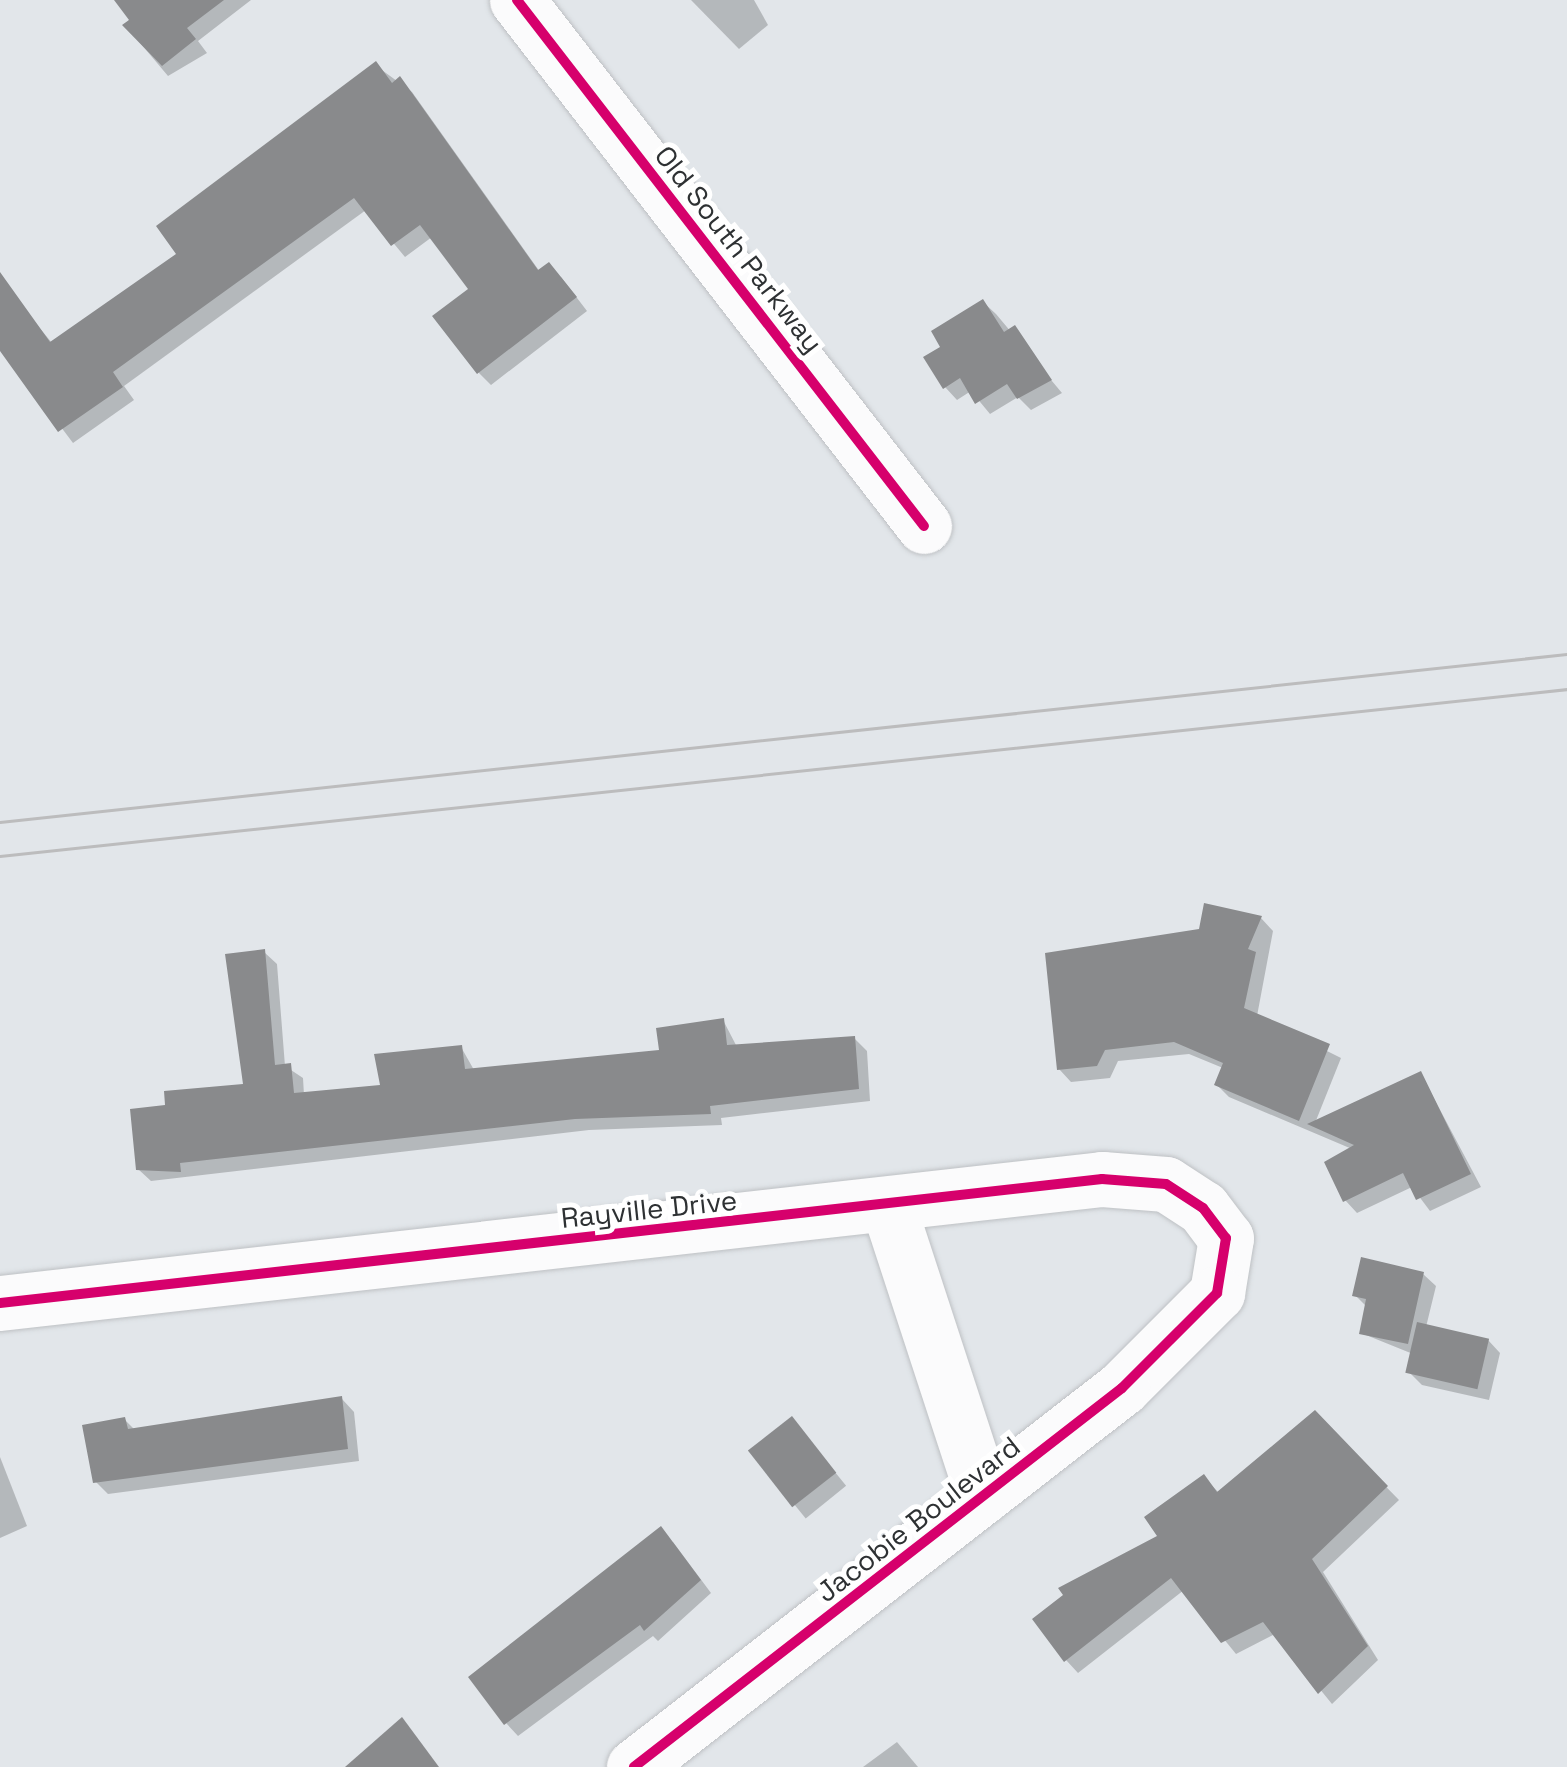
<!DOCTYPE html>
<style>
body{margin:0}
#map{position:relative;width:1567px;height:1767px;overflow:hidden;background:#e2e6ea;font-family:"Space Grotesk",sans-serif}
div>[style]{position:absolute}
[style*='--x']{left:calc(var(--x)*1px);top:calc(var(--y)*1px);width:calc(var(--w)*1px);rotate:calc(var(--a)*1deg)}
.shadow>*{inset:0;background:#0003;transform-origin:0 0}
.building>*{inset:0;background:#898a8c;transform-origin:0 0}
.roads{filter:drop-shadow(0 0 2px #bec1c4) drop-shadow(0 0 2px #bec1c4)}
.minor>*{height:55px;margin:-27.5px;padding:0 27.5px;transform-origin:27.5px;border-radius:27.5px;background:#fbfbfc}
.tram>*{height:2.5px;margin:-1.25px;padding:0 1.25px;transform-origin:1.25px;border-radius:1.25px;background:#bcbcbd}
.cycleway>*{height:10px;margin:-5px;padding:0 5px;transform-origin:5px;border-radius:5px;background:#d6006c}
span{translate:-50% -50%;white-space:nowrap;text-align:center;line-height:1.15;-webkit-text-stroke:10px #fff;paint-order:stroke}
.street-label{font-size:28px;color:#2e3133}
</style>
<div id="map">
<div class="shadow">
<i style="clip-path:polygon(145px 0,251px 0,198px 41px,207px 53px,168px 76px,125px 25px)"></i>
<i style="clip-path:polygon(691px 0,754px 0,768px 25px,739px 49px)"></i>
<i style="clip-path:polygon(375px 65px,412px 92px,540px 272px,561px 277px,587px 311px,491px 385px,479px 373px,471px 289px,432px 237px,405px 257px,366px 210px,124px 386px,134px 400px,73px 443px,0 346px,0 280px,52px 343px,179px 254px)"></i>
<i style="clip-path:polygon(983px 302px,996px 314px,1062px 393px,1031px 410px,1018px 397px,990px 414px,971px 391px,957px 400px,945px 387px,944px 348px)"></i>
<i style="clip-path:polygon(1261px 918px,1273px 931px,1257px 1016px,1341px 1058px,1315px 1123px,1421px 1074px,1481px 1187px,1430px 1211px,1412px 1187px,1357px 1213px,1345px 1200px,1352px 1149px,1229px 1097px,1217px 1085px,1223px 1068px,1189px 1054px,1118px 1061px,1110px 1078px,1071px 1082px,1059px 1069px)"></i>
<i style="clip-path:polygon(264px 952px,277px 964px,285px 1066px,303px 1078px,304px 1095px,383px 1087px,461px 1047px,474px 1070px,662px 1052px,723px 1020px,737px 1047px,854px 1038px,867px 1051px,870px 1101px,721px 1118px,722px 1125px,589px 1130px,151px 1181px,138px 1169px,168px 1107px,246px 1086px)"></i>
<i style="clip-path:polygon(1423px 1274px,1436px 1286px,1426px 1327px,1488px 1340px,1500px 1353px,1489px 1400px,1422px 1385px,1410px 1373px,1413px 1354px,1361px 1333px,1367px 1307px,1355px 1295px)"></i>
<i style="clip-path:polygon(342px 1399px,354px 1412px,359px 1461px,108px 1494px,95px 1481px,125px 1420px,135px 1430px)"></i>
<i style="clip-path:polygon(1315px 1414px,1399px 1500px,1323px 1572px,1378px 1660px,1332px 1704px,1275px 1634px,1236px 1654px,1184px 1590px,1078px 1673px,1066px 1660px,1204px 1477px,1219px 1493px)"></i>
<i style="left:792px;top:1419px;width:86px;height:52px;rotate:51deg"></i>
<i style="clip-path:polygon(0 1457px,27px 1526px,0 1538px)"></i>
<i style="clip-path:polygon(673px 1542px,711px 1593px,658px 1641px,653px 1636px,518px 1736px,506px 1723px)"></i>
<i style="clip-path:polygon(897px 1742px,918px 1767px,863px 1767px)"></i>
</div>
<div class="building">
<i style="clip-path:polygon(114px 0,224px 0,187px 28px,196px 39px,162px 66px,122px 25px,129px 20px)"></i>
<i style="clip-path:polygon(376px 61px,392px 83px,400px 76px,538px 270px,549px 262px,577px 297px,477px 374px,432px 316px,468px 289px,420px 225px,391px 246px,354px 198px,113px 372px,123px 387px,58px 432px,0 351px,0 272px,50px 342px,176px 254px,156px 226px)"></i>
<i style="clip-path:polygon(983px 299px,1004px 332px,1015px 325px,1052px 380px,1017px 399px,1007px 384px,975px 404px,960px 378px,943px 389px,923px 357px,940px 347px,931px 331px)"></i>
<i style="clip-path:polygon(1204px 903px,1262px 916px,1248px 949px,1256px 952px,1244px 1008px,1330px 1044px,1299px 1121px,1214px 1085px,1223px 1063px,1174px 1042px,1105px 1050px,1097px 1066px,1057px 1070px,1045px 953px,1199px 929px)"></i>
<i style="clip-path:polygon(265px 949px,275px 1065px,291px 1063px,294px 1093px,380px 1085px,374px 1054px,462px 1045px,465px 1069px,659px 1050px,656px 1028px,724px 1018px,727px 1045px,855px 1036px,859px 1089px,710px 1106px,711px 1114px,575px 1119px,180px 1163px,181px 1172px,136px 1170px,130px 1109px,165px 1105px,164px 1091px,243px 1084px,225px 954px)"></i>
<i style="clip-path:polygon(1421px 1071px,1471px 1174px,1416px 1200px,1403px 1173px,1343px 1202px,1324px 1162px,1354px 1145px,1307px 1124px)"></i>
<i style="clip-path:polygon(1361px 1257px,1424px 1272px,1408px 1344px,1359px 1334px,1366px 1299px,1352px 1296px)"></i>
<i style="left:1417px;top:1322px;width:74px;height:52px;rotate:13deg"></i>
<i style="clip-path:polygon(342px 1396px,348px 1449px,93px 1483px,82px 1425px,125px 1417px,128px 1429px)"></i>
<i style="clip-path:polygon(1315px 1410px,1388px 1486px,1312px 1559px,1368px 1646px,1318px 1694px,1263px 1622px,1221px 1643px,1171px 1578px,1064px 1662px,1032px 1619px,1063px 1595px,1058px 1588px,1157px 1536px,1144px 1517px,1204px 1474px,1217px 1492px)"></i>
<i style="left:792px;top:1416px;width:72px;height:56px;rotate:52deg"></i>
<i style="clip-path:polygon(661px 1526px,701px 1580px,644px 1631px,640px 1625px,504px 1725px,468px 1677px)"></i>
<i style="clip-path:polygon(402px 1717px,439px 1767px,345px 1767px)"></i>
</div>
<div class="roads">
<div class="minor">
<i style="--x:517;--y:0;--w:665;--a:52.27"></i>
<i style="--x:888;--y:1205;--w:306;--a:71.9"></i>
<i style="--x:0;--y:1303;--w:1109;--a:-6.42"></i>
<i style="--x:1102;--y:1179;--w:64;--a:4.5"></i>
<i style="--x:1166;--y:1184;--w:44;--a:33"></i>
<i style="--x:1203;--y:1208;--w:38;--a:53"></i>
<i style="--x:1226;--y:1238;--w:56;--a:99.3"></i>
<i style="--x:1217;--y:1293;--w:134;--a:135"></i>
<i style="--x:1122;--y:1388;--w:618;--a:142.17"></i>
</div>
</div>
<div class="tram">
<i style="--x:0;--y:822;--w:1576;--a:-6.12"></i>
<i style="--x:0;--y:856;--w:1576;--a:-6.08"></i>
</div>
<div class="cycleway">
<i style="--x:517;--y:0;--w:665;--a:52.27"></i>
<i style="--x:0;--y:1303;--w:1109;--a:-6.42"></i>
<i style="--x:1102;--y:1179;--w:64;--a:4.5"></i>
<i style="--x:1166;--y:1184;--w:44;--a:33"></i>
<i style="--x:1203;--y:1208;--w:38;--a:53"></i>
<i style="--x:1226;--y:1238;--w:56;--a:99.3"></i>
<i style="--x:1217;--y:1293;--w:134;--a:135"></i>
<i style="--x:1122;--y:1388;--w:618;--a:142.17"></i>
</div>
<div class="street-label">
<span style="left:739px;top:249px;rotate:52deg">Old South Parkway</span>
<span style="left:649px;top:1209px;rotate:-6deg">Rayville Drive</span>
<span style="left:918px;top:1519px;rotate:-38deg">Jacobie Boulevard</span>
</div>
</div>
